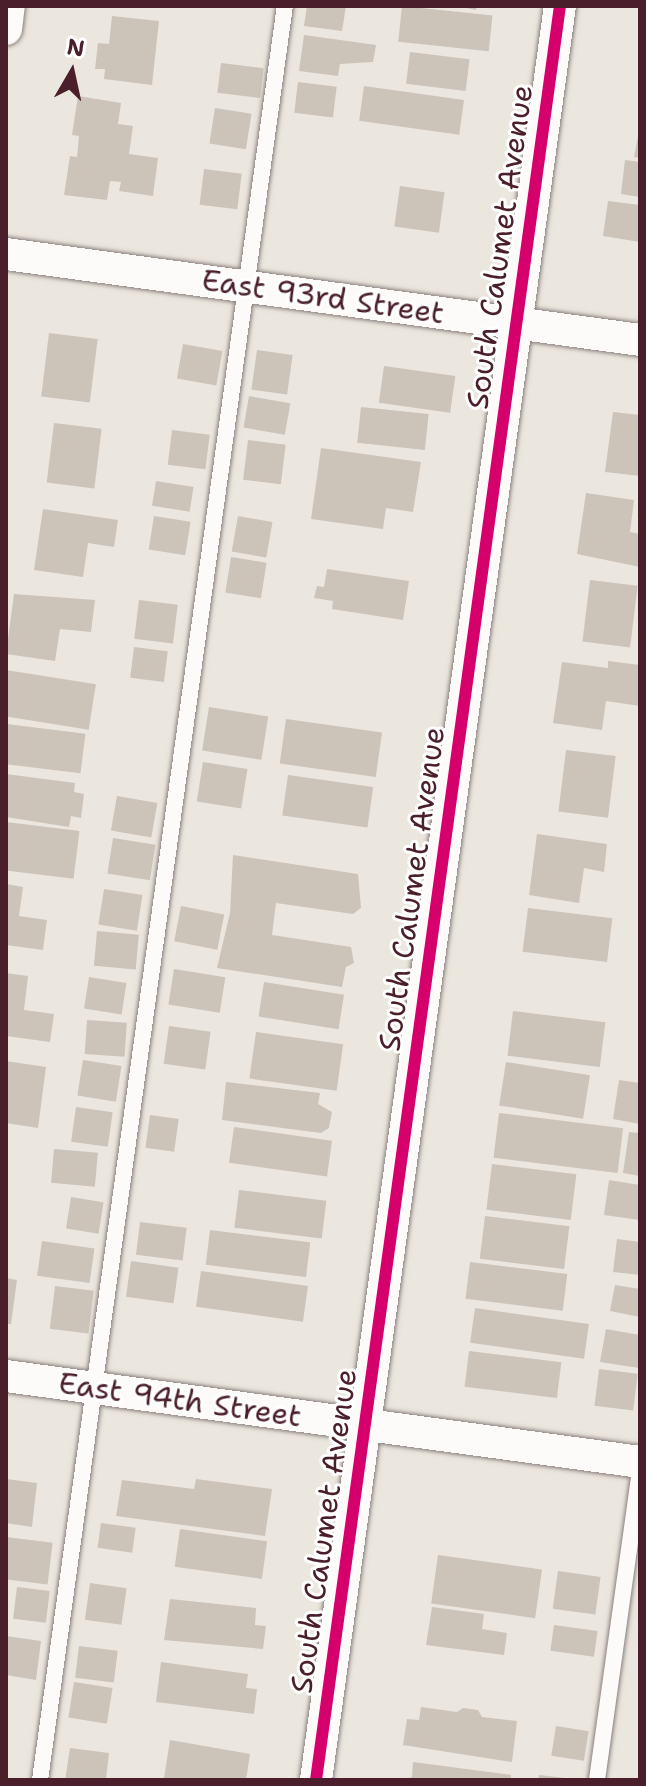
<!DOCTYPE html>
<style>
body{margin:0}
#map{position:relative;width:646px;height:1786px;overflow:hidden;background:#ebe6de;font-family:"Shantell Sans",sans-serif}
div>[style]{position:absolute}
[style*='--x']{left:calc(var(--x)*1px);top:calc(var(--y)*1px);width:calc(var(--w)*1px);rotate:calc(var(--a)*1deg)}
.building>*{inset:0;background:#cdc4b9;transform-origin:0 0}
.roads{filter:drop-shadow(0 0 2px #8b807f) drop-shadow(0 0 2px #8b807f)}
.service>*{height:16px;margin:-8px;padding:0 8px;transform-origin:8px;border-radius:8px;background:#fcfbfa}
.minor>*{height:32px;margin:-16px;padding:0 16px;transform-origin:16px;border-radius:16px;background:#fcfbfa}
.cycleway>*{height:12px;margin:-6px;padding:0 6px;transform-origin:6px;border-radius:6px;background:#d6006c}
span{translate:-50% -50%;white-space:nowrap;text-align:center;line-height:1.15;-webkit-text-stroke:6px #fff;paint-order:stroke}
.street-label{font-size:30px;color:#4a1f2b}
.frame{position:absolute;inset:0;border:8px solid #4a1f2b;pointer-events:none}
.north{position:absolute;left:32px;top:32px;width:80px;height:80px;-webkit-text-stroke:6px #fff;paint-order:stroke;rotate:9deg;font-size:22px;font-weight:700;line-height:32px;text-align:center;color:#4a1f2b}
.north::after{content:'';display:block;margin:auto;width:28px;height:36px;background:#4a1f2b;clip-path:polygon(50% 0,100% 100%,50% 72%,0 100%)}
</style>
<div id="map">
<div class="building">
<i style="clip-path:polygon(307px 6px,346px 6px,342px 31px,304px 26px)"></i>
<i style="left:402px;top:6px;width:91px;height:36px;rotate:6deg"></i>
<i style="clip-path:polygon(457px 6px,477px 6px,476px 10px)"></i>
<i style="clip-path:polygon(112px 16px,159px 21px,152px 85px,104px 79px,105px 69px,95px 69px,98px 43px,109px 44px)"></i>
<i style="clip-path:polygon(304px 35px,376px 45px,373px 62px,340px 64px,338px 76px,299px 71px)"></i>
<i style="left:410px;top:52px;width:60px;height:32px;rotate:7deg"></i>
<i style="left:221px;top:63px;width:43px;height:30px;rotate:7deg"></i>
<i style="left:298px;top:82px;width:39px;height:31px;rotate:7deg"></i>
<i style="left:364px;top:86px;width:101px;height:35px;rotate:8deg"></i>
<i style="clip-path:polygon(78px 96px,121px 103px,118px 124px,133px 126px,129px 154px,158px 158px,153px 196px,119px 191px,121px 182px,110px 181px,107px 200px,64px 195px,70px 156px,77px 157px,79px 136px,72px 135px)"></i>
<i style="left:215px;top:108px;width:37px;height:36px;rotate:9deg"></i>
<i style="clip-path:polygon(640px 126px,640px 158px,634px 157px)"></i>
<i style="clip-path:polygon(625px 160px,640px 162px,640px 197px,621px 194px)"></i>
<i style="left:204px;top:169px;width:38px;height:36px;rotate:7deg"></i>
<i style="left:400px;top:186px;width:45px;height:41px;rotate:8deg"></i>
<i style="clip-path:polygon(608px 201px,640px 205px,640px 242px,603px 236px)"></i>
<i style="left:49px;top:333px;width:49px;height:64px;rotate:7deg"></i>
<i style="left:183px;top:344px;width:40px;height:35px;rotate:10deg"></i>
<i style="left:257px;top:350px;width:36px;height:40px;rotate:8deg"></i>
<i style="left:384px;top:366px;width:72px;height:37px;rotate:8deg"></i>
<i style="left:249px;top:396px;width:42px;height:32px;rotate:10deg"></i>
<i style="left:361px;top:407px;width:68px;height:36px;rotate:6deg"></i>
<i style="clip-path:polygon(613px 412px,640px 415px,640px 476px,605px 472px)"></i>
<i style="left:54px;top:423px;width:48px;height:60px;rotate:7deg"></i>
<i style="left:172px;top:430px;width:38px;height:35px;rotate:7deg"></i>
<i style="left:248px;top:440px;width:38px;height:40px;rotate:7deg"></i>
<i style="clip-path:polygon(321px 448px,421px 462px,413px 512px,386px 508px,383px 529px,311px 519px)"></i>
<i style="left:156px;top:481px;width:38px;height:25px;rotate:9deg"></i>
<i style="clip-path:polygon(586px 493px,634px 500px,630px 532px,640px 534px,640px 567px,577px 554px)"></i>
<i style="clip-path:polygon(43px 509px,118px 520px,114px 547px,88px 543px,83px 577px,34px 570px)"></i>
<i style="left:154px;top:516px;width:37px;height:34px;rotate:9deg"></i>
<i style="left:238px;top:516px;width:35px;height:36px;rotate:10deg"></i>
<i style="left:231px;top:557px;width:36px;height:36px;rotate:9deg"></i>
<i style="clip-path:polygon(327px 569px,409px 581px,403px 620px,332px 609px,333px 601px,314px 598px,317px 586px,324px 587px)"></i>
<i style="left:590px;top:580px;width:48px;height:62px;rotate:7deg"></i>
<i style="clip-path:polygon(14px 594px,95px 600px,91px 632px,60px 629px,55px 661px,6px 654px)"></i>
<i style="left:139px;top:600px;width:39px;height:39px;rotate:7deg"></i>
<i style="left:134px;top:647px;width:34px;height:31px;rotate:7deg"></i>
<i style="clip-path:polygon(608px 661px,640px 665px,640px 706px,606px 701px,602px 730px,553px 723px,562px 662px,608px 668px)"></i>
<i style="left:6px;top:670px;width:91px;height:46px;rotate:9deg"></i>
<i style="left:209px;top:707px;width:60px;height:44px;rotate:9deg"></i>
<i style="left:286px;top:719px;width:97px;height:45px;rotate:8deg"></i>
<i style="left:7px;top:724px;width:79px;height:40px;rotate:7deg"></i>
<i style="left:566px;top:750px;width:50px;height:62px;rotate:7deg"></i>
<i style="left:203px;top:762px;width:45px;height:40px;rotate:9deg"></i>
<i style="clip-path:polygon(6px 774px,75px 783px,74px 792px,84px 794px,81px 818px,71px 816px,69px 827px,6px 817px)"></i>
<i style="left:288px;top:775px;width:86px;height:41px;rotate:8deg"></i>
<i style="left:117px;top:796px;width:41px;height:35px;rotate:10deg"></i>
<i style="left:6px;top:822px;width:74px;height:48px;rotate:7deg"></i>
<i style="clip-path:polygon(537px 834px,607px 844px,604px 872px,584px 868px,579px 903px,529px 895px)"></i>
<i style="left:113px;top:838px;width:43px;height:36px;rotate:9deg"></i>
<i style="clip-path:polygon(233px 855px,358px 874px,361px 908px,353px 914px,276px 903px,272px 935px,351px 947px,354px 963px,346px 967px,342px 987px,217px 968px,230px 913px)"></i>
<i style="clip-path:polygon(6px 884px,23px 887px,19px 916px,47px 920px,43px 950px,6px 945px)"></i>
<i style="left:104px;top:889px;width:39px;height:36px;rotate:9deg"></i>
<i style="left:181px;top:906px;width:44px;height:36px;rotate:11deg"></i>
<i style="left:528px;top:908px;width:85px;height:44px;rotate:7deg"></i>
<i style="left:97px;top:931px;width:42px;height:35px;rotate:5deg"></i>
<i style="left:174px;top:969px;width:52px;height:36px;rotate:9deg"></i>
<i style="clip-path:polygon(6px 973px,28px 976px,24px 1010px,54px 1014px,50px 1042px,6px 1036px)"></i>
<i style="left:89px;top:977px;width:38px;height:32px;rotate:9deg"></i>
<i style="left:264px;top:982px;width:81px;height:35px;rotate:9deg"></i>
<i style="left:513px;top:1011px;width:93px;height:45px;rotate:7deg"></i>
<i style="left:87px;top:1020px;width:40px;height:34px;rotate:4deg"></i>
<i style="left:169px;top:1026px;width:42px;height:38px;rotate:8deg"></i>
<i style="left:256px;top:1032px;width:88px;height:47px;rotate:8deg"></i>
<i style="left:83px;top:1060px;width:39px;height:36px;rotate:9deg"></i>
<i style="clip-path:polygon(6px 1061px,46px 1067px,38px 1128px,6px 1123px)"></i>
<i style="left:506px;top:1062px;width:85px;height:44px;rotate:9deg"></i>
<i style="clip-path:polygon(619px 1080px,640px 1083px,640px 1124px,613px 1119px)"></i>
<i style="clip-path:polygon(226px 1082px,320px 1093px,318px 1104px,332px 1112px,329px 1128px,321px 1133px,222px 1120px)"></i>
<i style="left:76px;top:1107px;width:37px;height:35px;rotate:8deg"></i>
<i style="left:499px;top:1113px;width:125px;height:45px;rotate:7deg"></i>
<i style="left:150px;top:1115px;width:29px;height:33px;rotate:8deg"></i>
<i style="left:234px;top:1127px;width:99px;height:36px;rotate:8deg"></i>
<i style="clip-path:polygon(629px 1132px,640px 1133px,640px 1176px,623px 1173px)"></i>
<i style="left:54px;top:1149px;width:44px;height:34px;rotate:5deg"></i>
<i style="left:492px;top:1164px;width:85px;height:46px;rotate:7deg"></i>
<i style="clip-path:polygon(609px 1180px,640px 1185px,640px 1220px,604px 1215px)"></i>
<i style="left:239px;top:1190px;width:88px;height:38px;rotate:7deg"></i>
<i style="left:71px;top:1197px;width:33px;height:32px;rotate:9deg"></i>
<i style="left:485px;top:1216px;width:85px;height:43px;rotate:7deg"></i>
<i style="left:140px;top:1222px;width:47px;height:33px;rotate:7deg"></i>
<i style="left:210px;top:1230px;width:101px;height:35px;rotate:7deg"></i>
<i style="clip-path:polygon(617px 1239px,640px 1242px,640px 1275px,613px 1272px)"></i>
<i style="left:42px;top:1241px;width:53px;height:35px;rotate:8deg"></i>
<i style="left:131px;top:1261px;width:48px;height:36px;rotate:8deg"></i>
<i style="left:470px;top:1262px;width:98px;height:37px;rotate:7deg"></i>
<i style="left:201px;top:1271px;width:108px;height:36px;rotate:8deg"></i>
<i style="clip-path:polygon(6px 1278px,17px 1280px,11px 1324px,6px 1324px)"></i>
<i style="clip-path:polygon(615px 1285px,640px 1289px,640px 1317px,610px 1311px)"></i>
<i style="left:55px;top:1286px;width:39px;height:43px;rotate:7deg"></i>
<i style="left:475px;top:1308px;width:115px;height:35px;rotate:8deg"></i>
<i style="clip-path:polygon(606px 1329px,640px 1335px,639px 1368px,600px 1362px)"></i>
<i style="left:469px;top:1351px;width:93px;height:36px;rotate:7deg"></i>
<i style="left:599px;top:1369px;width:39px;height:37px;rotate:7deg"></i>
<i style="clip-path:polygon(6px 1479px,37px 1483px,32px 1527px,6px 1523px)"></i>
<i style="clip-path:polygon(196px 1479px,272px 1489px,265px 1536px,116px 1516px,122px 1480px,194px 1489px)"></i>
<i style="left:101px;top:1523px;width:35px;height:25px;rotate:8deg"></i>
<i style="left:180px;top:1529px;width:88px;height:38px;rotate:8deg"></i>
<i style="left:6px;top:1537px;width:47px;height:42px;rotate:7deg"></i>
<i style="left:438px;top:1555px;width:105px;height:49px;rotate:8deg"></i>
<i style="left:558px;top:1571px;width:43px;height:38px;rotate:8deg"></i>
<i style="left:90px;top:1583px;width:37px;height:37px;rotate:8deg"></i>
<i style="left:17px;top:1587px;width:33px;height:32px;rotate:7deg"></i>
<i style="clip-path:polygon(170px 1599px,256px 1608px,255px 1625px,266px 1626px,263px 1649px,164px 1640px)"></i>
<i style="clip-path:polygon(432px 1607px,484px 1614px,482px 1629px,507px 1633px,504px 1655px,426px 1645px)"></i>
<i style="left:554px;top:1625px;width:44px;height:26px;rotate:8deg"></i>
<i style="clip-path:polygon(6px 1636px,41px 1641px,36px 1680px,6px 1675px)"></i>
<i style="left:79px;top:1646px;width:39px;height:32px;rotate:7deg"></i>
<i style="clip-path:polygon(161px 1662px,248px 1674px,246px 1688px,257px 1689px,254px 1714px,156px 1702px)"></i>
<i style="left:74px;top:1682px;width:39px;height:36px;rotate:9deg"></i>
<i style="clip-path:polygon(421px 1707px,457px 1712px,463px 1708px,478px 1710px,482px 1717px,517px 1721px,512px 1762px,403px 1745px,407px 1719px,419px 1720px)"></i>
<i style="left:556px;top:1726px;width:33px;height:30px;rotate:9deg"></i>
<i style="clip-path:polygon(170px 1740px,250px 1754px,246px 1780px,164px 1778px)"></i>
<i style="clip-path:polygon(70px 1748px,109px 1753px,106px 1780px,65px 1780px)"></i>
<i style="clip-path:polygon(413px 1762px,511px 1775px,511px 1780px,401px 1780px,412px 1777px)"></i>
<i style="clip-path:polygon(539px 1775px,565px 1778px,565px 1780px,538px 1780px)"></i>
</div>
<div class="roads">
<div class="service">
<i style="--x:40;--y:1780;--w:1791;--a:-82.14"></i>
<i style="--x:597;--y:1780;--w:312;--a:-82.1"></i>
</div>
<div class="minor">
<i style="--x:6;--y:29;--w:23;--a:-83"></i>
<i style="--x:6;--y:254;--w:640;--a:7.72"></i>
<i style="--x:6;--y:1376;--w:640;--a:7.72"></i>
<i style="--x:316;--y:1780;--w:1791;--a:-82.17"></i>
</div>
</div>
<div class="cycleway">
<i style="--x:316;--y:1780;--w:1791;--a:-82.17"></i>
</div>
<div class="street-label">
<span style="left:500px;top:247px;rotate:-82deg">South Calumet Avenue</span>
<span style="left:323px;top:297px;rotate:8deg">East 93rd Street</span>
<span style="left:412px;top:889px;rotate:-82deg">South Calumet Avenue</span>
<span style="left:180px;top:1400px;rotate:8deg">East 94th Street</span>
<span style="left:324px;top:1531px;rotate:-82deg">South Calumet Avenue</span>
</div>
<div class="frame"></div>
<div class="north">N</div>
</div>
